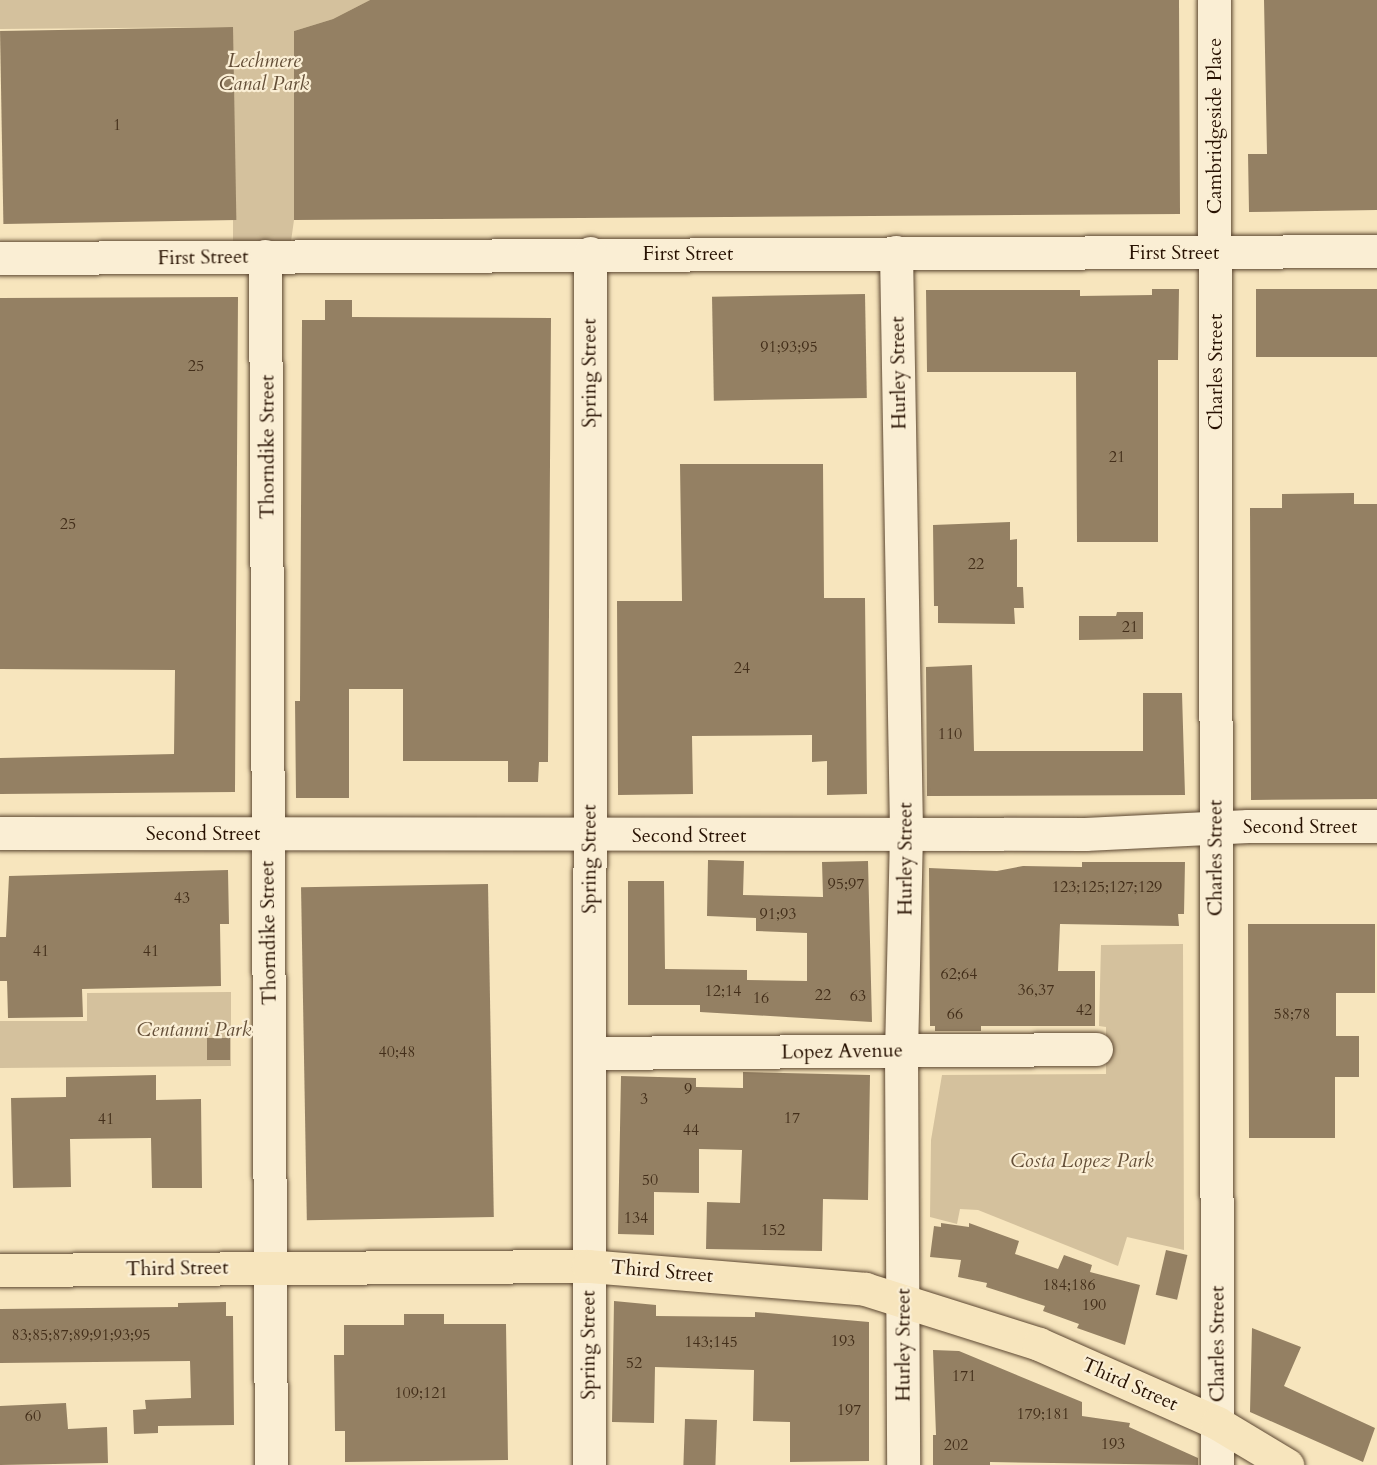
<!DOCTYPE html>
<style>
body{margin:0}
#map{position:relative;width:1377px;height:1465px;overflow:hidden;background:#f7e5bd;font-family:Cardo,serif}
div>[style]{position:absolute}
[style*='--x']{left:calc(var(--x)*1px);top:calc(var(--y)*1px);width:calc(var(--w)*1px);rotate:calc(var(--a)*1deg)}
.green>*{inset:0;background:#d4c19d}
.building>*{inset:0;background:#948063;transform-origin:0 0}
.roads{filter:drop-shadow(0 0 2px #5c4731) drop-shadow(0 0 2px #5c4731)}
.minor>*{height:33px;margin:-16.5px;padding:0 16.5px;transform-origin:16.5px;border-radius:16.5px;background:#faeed4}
.major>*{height:33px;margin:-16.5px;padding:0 16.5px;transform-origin:16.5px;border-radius:16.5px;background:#f7e5bd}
span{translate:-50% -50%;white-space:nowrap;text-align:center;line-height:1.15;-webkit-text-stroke:4.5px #faeed4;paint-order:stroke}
.number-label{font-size:16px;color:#432e1a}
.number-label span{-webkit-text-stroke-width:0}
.park-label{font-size:20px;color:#644f38;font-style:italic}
.street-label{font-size:20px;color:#281202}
</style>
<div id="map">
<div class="green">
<i style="clip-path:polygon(0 0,370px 0,333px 19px,294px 31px,294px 220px,289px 256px,233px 257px,233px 27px,0 29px)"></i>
<i style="clip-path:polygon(1183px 944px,1184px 1250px,1127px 1237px,1118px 1266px,978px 1210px,960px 1209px,957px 1224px,930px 1217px,931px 1140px,942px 1075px,1106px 1074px,1106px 1027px,1099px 1026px,1101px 945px)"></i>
<i style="clip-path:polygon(231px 992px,231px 1066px,0 1068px,0 1021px,87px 1021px,87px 993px)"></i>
</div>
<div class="building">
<i style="clip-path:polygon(370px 0,1179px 0,1180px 214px,294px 220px,294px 31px,333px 19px)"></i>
<i style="clip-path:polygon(1264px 0,1377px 0,1377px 210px,1249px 212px,1248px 154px,1267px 154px)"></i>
<i style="left:233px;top:27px;width:193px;height:233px;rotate:89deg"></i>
<i style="clip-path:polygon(1152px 289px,1179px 289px,1178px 360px,1158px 360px,1158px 542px,1077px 542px,1076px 372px,927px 372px,926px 290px,1080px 290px,1080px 296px,1152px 295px)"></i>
<i style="left:1256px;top:289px;width:121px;height:68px"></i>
<i style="left:865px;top:294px;width:104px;height:153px;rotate:89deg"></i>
<i style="clip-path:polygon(238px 297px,235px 792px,0 794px,0 758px,174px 754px,175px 670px,0 669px,0 298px)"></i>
<i style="clip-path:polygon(325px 300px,352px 300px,352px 317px,551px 318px,548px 762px,539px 762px,538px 782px,508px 782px,508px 761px,403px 761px,403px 689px,349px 689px,349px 798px,296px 798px,295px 701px,300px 701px,302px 320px,325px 320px)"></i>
<i style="clip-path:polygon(680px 464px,823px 464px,824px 598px,865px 598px,867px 794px,827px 795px,827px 761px,812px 762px,812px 735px,692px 736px,693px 794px,618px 795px,617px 601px,682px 601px)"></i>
<i style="clip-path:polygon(1354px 493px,1354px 504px,1377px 504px,1377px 799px,1251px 800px,1250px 508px,1282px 508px,1282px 494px)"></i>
<i style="clip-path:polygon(1010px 522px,1010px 540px,1017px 539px,1017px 587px,1023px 587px,1024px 608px,1014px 608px,1015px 624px,938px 623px,938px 606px,934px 606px,933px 525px)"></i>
<i style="clip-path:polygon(1117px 612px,1143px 612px,1143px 639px,1079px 640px,1079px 616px,1116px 616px)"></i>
<i style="clip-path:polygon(972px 665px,974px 751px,1143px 751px,1143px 693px,1182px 693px,1185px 795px,927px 796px,926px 667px)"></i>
<i style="clip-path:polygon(708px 860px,744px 861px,743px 895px,823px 897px,822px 862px,868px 861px,872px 1022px,700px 1012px,700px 1005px,628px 1005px,628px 881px,664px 881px,665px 969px,747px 970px,747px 980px,807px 981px,807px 933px,756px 931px,756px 918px,707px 916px)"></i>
<i style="clip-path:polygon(1082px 862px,1185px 862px,1184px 914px,1178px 914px,1179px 926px,1060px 924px,1058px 971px,1095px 971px,1095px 1026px,981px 1026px,981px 1031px,935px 1031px,935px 1026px,930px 1026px,929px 868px,997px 871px,1023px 866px,1082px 867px)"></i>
<i style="clip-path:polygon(228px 870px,229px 924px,220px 924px,221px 986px,82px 989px,83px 1017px,8px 1018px,7px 981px,0 981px,0 937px,6px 937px,9px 876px)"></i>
<i style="left:488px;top:884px;width:333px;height:187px;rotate:89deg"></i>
<i style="clip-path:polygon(1248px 924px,1375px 924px,1375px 993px,1336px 993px,1336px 1036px,1359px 1036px,1359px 1077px,1335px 1077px,1335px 1138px,1249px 1138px)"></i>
<i style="left:207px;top:1038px;width:23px;height:22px"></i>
<i style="clip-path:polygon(743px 1072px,870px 1075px,868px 1200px,823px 1199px,822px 1251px,706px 1249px,707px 1202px,740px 1203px,742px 1150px,699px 1149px,699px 1193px,654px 1192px,654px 1235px,618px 1234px,621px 1076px,696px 1078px,696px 1087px,743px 1088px)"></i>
<i style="clip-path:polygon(156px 1075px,156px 1100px,201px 1099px,202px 1188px,152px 1188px,151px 1138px,70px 1139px,71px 1187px,13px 1188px,11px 1098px,66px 1097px,66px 1077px)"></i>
<i style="clip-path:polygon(941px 1223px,969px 1227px,969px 1223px,1019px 1241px,1015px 1254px,1058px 1269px,1064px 1255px,1092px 1265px,1090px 1272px,1140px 1285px,1125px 1345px,1077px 1328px,1079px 1324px,1043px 1311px,1045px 1306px,986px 1287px,987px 1283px,958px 1277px,961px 1260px,930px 1257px,934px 1226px,941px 1227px)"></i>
<i style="left:1166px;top:1250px;width:22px;height:46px;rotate:13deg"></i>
<i style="clip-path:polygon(614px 1301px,656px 1305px,656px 1316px,755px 1317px,755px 1312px,869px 1322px,869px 1461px,790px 1462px,790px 1422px,753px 1421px,754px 1370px,655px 1367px,654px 1423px,612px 1422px)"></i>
<i style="clip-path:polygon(226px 1302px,226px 1316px,233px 1316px,234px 1425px,158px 1426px,158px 1433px,134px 1434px,133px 1410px,146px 1409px,145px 1400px,191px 1398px,190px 1361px,0 1363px,0 1309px,178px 1307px,178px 1303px)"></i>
<i style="clip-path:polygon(404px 1314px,444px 1314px,444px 1324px,506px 1324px,508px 1460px,345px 1462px,345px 1431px,335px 1431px,334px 1355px,344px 1355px,344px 1325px,404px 1325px)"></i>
<i style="clip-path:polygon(1252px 1328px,1301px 1347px,1284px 1386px,1375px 1428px,1363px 1462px,1250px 1412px)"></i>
<i style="clip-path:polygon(933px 1350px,959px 1351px,1082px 1402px,1082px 1416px,1130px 1423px,1129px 1427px,1198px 1458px,1198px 1465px,990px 1462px,990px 1465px,933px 1465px,933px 1435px,936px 1435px)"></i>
<i style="clip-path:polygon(66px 1403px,68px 1429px,107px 1427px,108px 1463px,0 1465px,0 1406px)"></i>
<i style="left:685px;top:1419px;width:32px;height:46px;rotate:2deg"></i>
</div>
<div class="roads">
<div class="minor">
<i style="--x:1214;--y:0;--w:1465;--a:89.88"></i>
<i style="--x:896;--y:252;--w:581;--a:89.01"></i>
<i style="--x:906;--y:833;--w:217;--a:91.3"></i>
<i style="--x:901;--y:1050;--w:415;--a:89.7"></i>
<i style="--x:265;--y:256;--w:1209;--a:89.72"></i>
<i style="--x:0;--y:258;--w:1377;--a:-0.29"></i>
<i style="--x:0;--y:833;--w:1085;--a:0.05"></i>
<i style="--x:1085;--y:834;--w:163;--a:-2.8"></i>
<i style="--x:1248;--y:826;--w:129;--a:0"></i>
<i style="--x:589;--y:1053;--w:507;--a:-0.45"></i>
<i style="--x:589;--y:1465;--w:1212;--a:-89.95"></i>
</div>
<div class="major">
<i style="--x:0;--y:1270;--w:588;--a:-0.39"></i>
<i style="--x:588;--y:1266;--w:278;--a:4.7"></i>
<i style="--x:865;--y:1289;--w:182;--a:17.5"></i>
<i style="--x:1039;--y:1344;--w:195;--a:23.9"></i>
<i style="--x:1217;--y:1423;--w:82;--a:31"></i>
</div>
</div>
<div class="number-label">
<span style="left:117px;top:125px">1</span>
<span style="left:789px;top:347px">91;93;95</span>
<span style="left:196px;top:366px">25</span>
<span style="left:1117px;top:457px">21</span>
<span style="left:68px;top:524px">25</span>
<span style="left:976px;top:564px">22</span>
<span style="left:1130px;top:627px">21</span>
<span style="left:742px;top:668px">24</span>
<span style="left:950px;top:734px">110</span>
<span style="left:846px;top:884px">95;97</span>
<span style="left:1107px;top:887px">123;125;127;129</span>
<span style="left:182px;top:898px">43</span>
<span style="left:778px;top:914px">91;93</span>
<span style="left:41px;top:951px">41</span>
<span style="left:151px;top:951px">41</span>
<span style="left:959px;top:974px">62;64</span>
<span style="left:1036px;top:990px">36,37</span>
<span style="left:723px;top:991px">12;14</span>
<span style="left:823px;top:995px">22</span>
<span style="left:858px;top:996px">63</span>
<span style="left:761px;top:998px">16</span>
<span style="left:1084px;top:1010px">42</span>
<span style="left:955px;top:1014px">66</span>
<span style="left:1292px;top:1014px">58;78</span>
<span style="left:397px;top:1052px">40;48</span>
<span style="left:688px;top:1089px">9</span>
<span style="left:644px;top:1099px">3</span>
<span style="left:792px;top:1118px">17</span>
<span style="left:106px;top:1119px">41</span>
<span style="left:691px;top:1130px">44</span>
<span style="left:650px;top:1180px">50</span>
<span style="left:636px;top:1218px">134</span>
<span style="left:773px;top:1230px">152</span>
<span style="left:1069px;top:1285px">184;186</span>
<span style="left:1094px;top:1305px">190</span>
<span style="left:81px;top:1335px">83;85;87;89;91;93;95</span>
<span style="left:843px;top:1341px">193</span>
<span style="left:711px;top:1342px">143;145</span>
<span style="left:634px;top:1363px">52</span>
<span style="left:964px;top:1376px">171</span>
<span style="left:421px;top:1393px">109;121</span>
<span style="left:849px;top:1410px">197</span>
<span style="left:1043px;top:1414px">179;181</span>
<span style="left:33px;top:1416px">60</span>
<span style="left:1113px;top:1444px">193</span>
<span style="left:956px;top:1445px">202</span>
</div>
<div class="park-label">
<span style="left:264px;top:72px">Lechmere<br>Canal Park</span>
<span style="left:194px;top:1029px">Centanni Park</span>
<span style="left:1082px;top:1160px">Costa Lopez Park</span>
</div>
<div class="street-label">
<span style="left:1214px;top:126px;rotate:-90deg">Cambridgeside Place</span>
<span style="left:1174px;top:252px">First Street</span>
<span style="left:688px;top:253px">First Street</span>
<span style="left:203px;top:257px;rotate:-1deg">First Street</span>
<span style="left:1215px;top:372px;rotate:-90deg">Charles Street</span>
<span style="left:589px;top:373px;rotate:-90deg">Spring Street</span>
<span style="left:898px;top:373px;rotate:-91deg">Hurley Street</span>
<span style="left:267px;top:447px;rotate:-90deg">Thorndike Street</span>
<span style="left:1300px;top:826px">Second Street</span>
<span style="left:203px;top:833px">Second Street</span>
<span style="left:689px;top:835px">Second Street</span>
<span style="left:1215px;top:858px;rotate:-90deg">Charles Street</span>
<span style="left:589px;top:859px;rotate:-90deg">Spring Street</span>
<span style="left:905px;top:859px;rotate:-90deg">Hurley Street</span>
<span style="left:268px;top:933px;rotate:-91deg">Thorndike Street</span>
<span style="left:842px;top:1051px;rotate:-1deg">Lopez Avenue</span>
<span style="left:177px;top:1268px;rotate:-1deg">Third Street</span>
<span style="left:662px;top:1271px;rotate:5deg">Third Street</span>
<span style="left:1217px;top:1344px;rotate:-90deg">Charles Street</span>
<span style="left:588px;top:1345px;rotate:-90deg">Spring Street</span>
<span style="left:903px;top:1345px;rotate:-90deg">Hurley Street</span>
<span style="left:1130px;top:1384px;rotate:24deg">Third Street</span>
</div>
</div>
